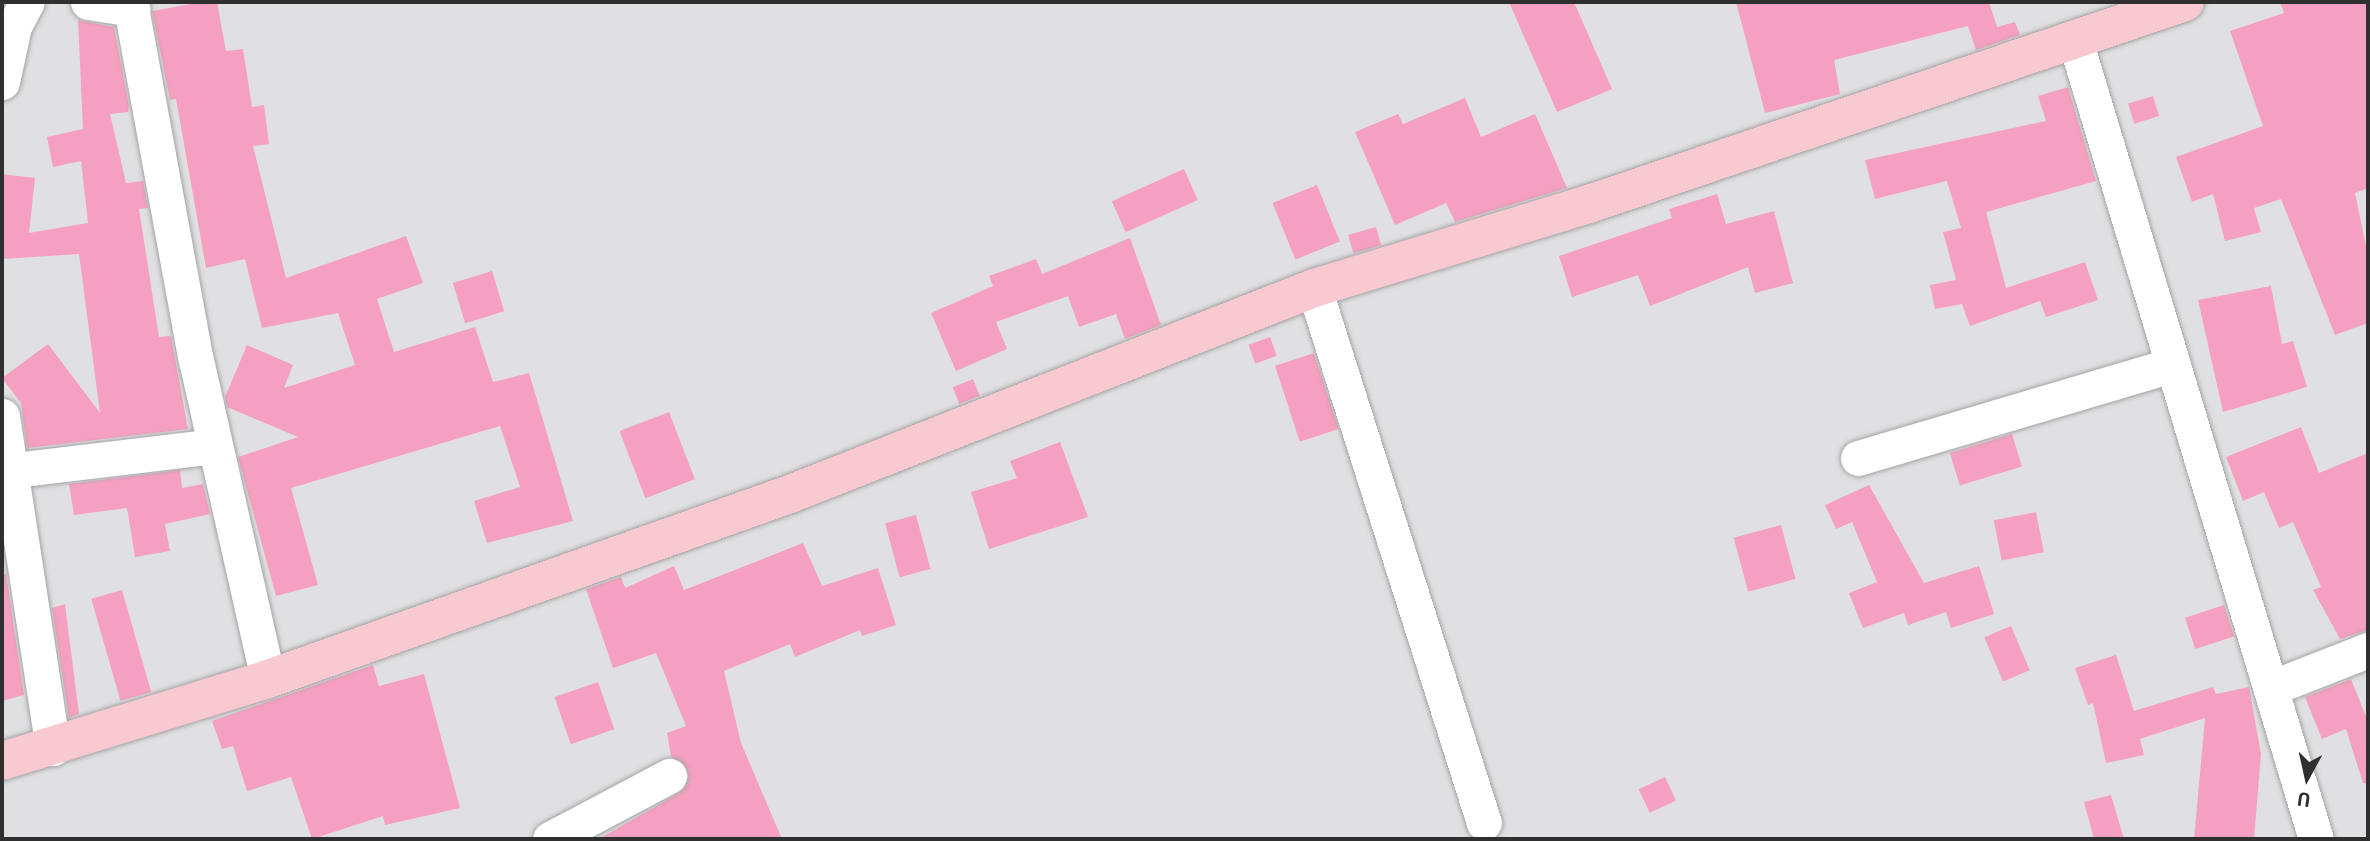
<!DOCTYPE html>
<style>
body{margin:0}
#map{position:relative;width:2370px;height:841px;overflow:hidden;background:#e0e0e2;font-family:Roboto,sans-serif}
div>[style]{position:absolute}
[style*='--x']{left:calc(var(--x)*1px);top:calc(var(--y)*1px);width:calc(var(--w)*1px);rotate:calc(var(--a)*1deg)}
.building>*{inset:0;background:#f5a0c0;transform-origin:0 0}
.roads{filter:drop-shadow(0 0 2px #a4a4a6) drop-shadow(0 0 2px #a4a4a6)}
.minor>*{height:35px;margin:-17.5px;padding:0 17.5px;transform-origin:17.5px;border-radius:17.5px;background:#fff}
.major>*{height:38px;margin:-19px;padding:0 19px;transform-origin:19px;border-radius:19px;background:#f8c9d1}
span{translate:-50% -50%;white-space:nowrap;text-align:center;line-height:1.15;-webkit-text-stroke:7px #fff;paint-order:stroke}
.frame{position:absolute;inset:0;border:4px solid #2f2f30;pointer-events:none}
.north{position:absolute;left:2272px;top:743px;width:70px;height:70px;-webkit-text-stroke:5px #fff;paint-order:stroke;rotate:188deg;font-size:19px;font-weight:700;line-height:28px;text-align:center;color:#2f2f30}
.north::after{content:'';display:block;margin:auto;width:24px;height:32px;background:#2f2f30;clip-path:polygon(50% 0,100% 100%,50% 72%,0 100%)}
</style>
<div id="map">
<div class="building">
<i style="clip-path:polygon(203px 2px,217px 2px,226px 51px,243px 49px,252px 107px,264px 105px,269px 144px,253px 146px,286px 278px,406px 236px,423px 283px,377px 299px,394px 352px,475px 327px,493px 382px,529px 373px,573px 521px,487px 543px,474px 501px,520px 487px,500px 426px,291px 488px,318px 585px,276px 596px,238px 457px,298px 437px,227px 407px,225px 397px,247px 345px,293px 365px,284px 388px,355px 365px,338px 313px,262px 328px,245px 259px,206px 268px,176px 99px,170px 100px,152px 11px)"></i>
<i style="clip-path:polygon(1509px 2px,1574px 2px,1612px 89px,1557px 112px)"></i>
<i style="clip-path:polygon(1736px 2px,1989px 2px,1997px 27px,2015px 22px,2020px 35px,1976px 50px,1968px 26px,1834px 60px,1840px 94px,1765px 113px)"></i>
<i style="clip-path:polygon(2280px 2px,2368px 2px,2368px 188px,2355px 193px,2368px 256px,2368px 323px,2335px 335px,2281px 199px,2254px 208px,2261px 232px,2225px 241px,2213px 194px,2192px 202px,2176px 157px,2263px 126px,2230px 31px,2284px 13px)"></i>
<i style="clip-path:polygon(78px 20px,114px 27px,129px 106px,128px 112px,110px 114px,126px 183px,143px 181px,148px 208px,139px 209px,159px 337px,171px 336px,188px 429px,27px 448px,21px 403px,2px 378px,48px 344px,100px 413px,79px 254px,2px 259px,2px 174px,35px 178px,29px 233px,88px 223px,81px 161px,53px 167px,47px 137px,83px 129px)"></i>
<i style="clip-path:polygon(2068px 87px,2096px 181px,1986px 212px,2006px 288px,2085px 262px,2098px 300px,2046px 317px,2040px 301px,1970px 326px,1962px 304px,1935px 309px,1930px 285px,1956px 280px,1943px 232px,1961px 228px,1947px 181px,1875px 199px,1865px 160px,2046px 121px,2038px 96px)"></i>
<i style="left:2153px;top:96px;width:21px;height:26px;rotate:73deg"></i>
<i style="clip-path:polygon(1465px 98px,1481px 137px,1535px 114px,1567px 188px,1455px 222px,1446px 203px,1395px 225px,1355px 132px,1398px 114px,1403px 124px)"></i>
<i style="left:1184px;top:169px;width:34px;height:79px;rotate:66deg"></i>
<i style="left:1317px;top:185px;width:61px;height:48px;rotate:68deg"></i>
<i style="clip-path:polygon(1717px 194px,1726px 224px,1774px 211px,1793px 283px,1755px 293px,1748px 267px,1650px 306px,1638px 275px,1572px 297px,1559px 256px,1672px 218px,1669px 209px)"></i>
<i style="left:1376px;top:227px;width:19px;height:29px;rotate:74deg"></i>
<i style="clip-path:polygon(1130px 238px,1161px 325px,1125px 339px,1116px 314px,1079px 327px,1068px 296px,996px 322px,1007px 349px,956px 371px,931px 313px,993px 286px,989px 276px,1036px 259px,1042px 274px)"></i>
<i style="left:492px;top:271px;width:42px;height:41px;rotate:73deg"></i>
<i style="clip-path:polygon(2271px 286px,2282px 344px,2293px 341px,2307px 387px,2223px 412px,2198px 300px)"></i>
<i style="left:1270px;top:337px;width:20px;height:23px;rotate:70deg"></i>
<i style="left:1314px;top:353px;width:80px;height:41px;rotate:72deg"></i>
<i style="left:973px;top:379px;width:18px;height:22px;rotate:68deg"></i>
<i style="left:669px;top:412px;width:72px;height:53px;rotate:69deg"></i>
<i style="clip-path:polygon(2301px 427px,2319px 473px,2368px 453px,2368px 630px,2340px 639px,2313px 590px,2321px 587px,2293px 522px,2279px 528px,2264px 492px,2243px 501px,2226px 457px)"></i>
<i style="left:2012px;top:434px;width:34px;height:65px;rotate:73deg"></i>
<i style="clip-path:polygon(1060px 442px,1088px 517px,989px 549px,971px 492px,1017px 478px,1010px 461px)"></i>
<i style="clip-path:polygon(180px 470px,182px 488px,203px 484px,210px 514px,165px 524px,170px 551px,135px 557px,127px 508px,74px 515px,69px 484px)"></i>
<i style="clip-path:polygon(1869px 485px,1924px 583px,1979px 566px,1994px 614px,1951px 628px,1946px 612px,1908px 625px,1904px 613px,1863px 628px,1849px 593px,1877px 582px,1852px 522px,1836px 529px,1825px 505px)"></i>
<i style="left:2036px;top:512px;width:41px;height:43px;rotate:79deg"></i>
<i style="left:916px;top:515px;width:56px;height:32px;rotate:75deg"></i>
<i style="left:1781px;top:525px;width:56px;height:49px;rotate:75deg"></i>
<i style="clip-path:polygon(803px 543px,822px 586px,878px 568px,896px 625px,862px 636px,860px 630px,795px 657px,790px 644px,724px 671px,741px 743px,782px 839px,599px 839px,679px 793px,689px 776px,671px 756px,667px 733px,686px 726px,656px 653px,613px 668px,586px 589px,621px 577px,625px 588px,674px 566px,684px 590px)"></i>
<i style="clip-path:polygon(6px 574px,24px 695px,2px 701px,2px 575px)"></i>
<i style="left:122px;top:590px;width:106px;height:32px;rotate:74deg"></i>
<i style="clip-path:polygon(65px 604px,79px 714px,69px 718px,52px 608px)"></i>
<i style="left:2224px;top:605px;width:33px;height:41px;rotate:72deg"></i>
<i style="left:2011px;top:626px;width:48px;height:29px;rotate:67deg"></i>
<i style="clip-path:polygon(2116px 655px,2134px 711px,2213px 687px,2216px 694px,2249px 687px,2261px 754px,2254px 839px,2194px 839px,2205px 718px,2140px 739px,2144px 755px,2106px 763px,2093px 703px,2088px 705px,2075px 668px)"></i>
<i style="clip-path:polygon(373px 665px,379px 686px,424px 674px,460px 808px,385px 825px,383px 816px,312px 839px,291px 777px,247px 791px,233px 746px,222px 749px,212px 721px)"></i>
<i style="clip-path:polygon(2351px 679px,2368px 722px,2368px 783px,2363px 783px,2346px 729px,2322px 739px,2305px 697px)"></i>
<i style="left:598px;top:682px;width:50px;height:46px;rotate:71deg"></i>
<i style="left:1665px;top:777px;width:26px;height:29px;rotate:65deg"></i>
<i style="clip-path:polygon(2111px 795px,2124px 839px,2094px 839px,2084px 802px)"></i>
</div>
<div class="roads">
<div class="minor">
<i style="--x:88;--y:2;--w:45;--a:9"></i>
<i style="--x:130;--y:2;--w:364;--a:79.6"></i>
<i style="--x:196;--y:360;--w:327;--a:77.3"></i>
<i style="--x:2075;--y:40;--w:835;--a:73.22"></i>
<i style="--x:2;--y:82;--w:57;--a:-77.9"></i>
<i style="--x:14;--y:26;--w:27;--a:-62"></i>
<i style="--x:1314;--y:288;--w:561;--a:72.37"></i>
<i style="--x:2;--y:416;--w:336;--a:81.3"></i>
<i style="--x:1858;--y:458;--w:324;--a:-16.5"></i>
<i style="--x:14;--y:470;--w:201;--a:-6.8"></i>
<i style="--x:2271;--y:688;--w:104;--a:-21.4"></i>
<i style="--x:550;--y:839;--w:135;--a:-27.9"></i>
</div>
<div class="major">
<i style="--x:2;--y:761;--w:278;--a:-17.1"></i>
<i style="--x:268;--y:679;--w:554;--a:-19.51"></i>
<i style="--x:790;--y:494;--w:563;--a:-21.46"></i>
<i style="--x:1314;--y:288;--w:288;--a:-17"></i>
<i style="--x:1589;--y:204;--w:629;--a:-18.72"></i>
</div>
</div>
<div class="frame"></div>
<div class="north">U</div>
</div>
